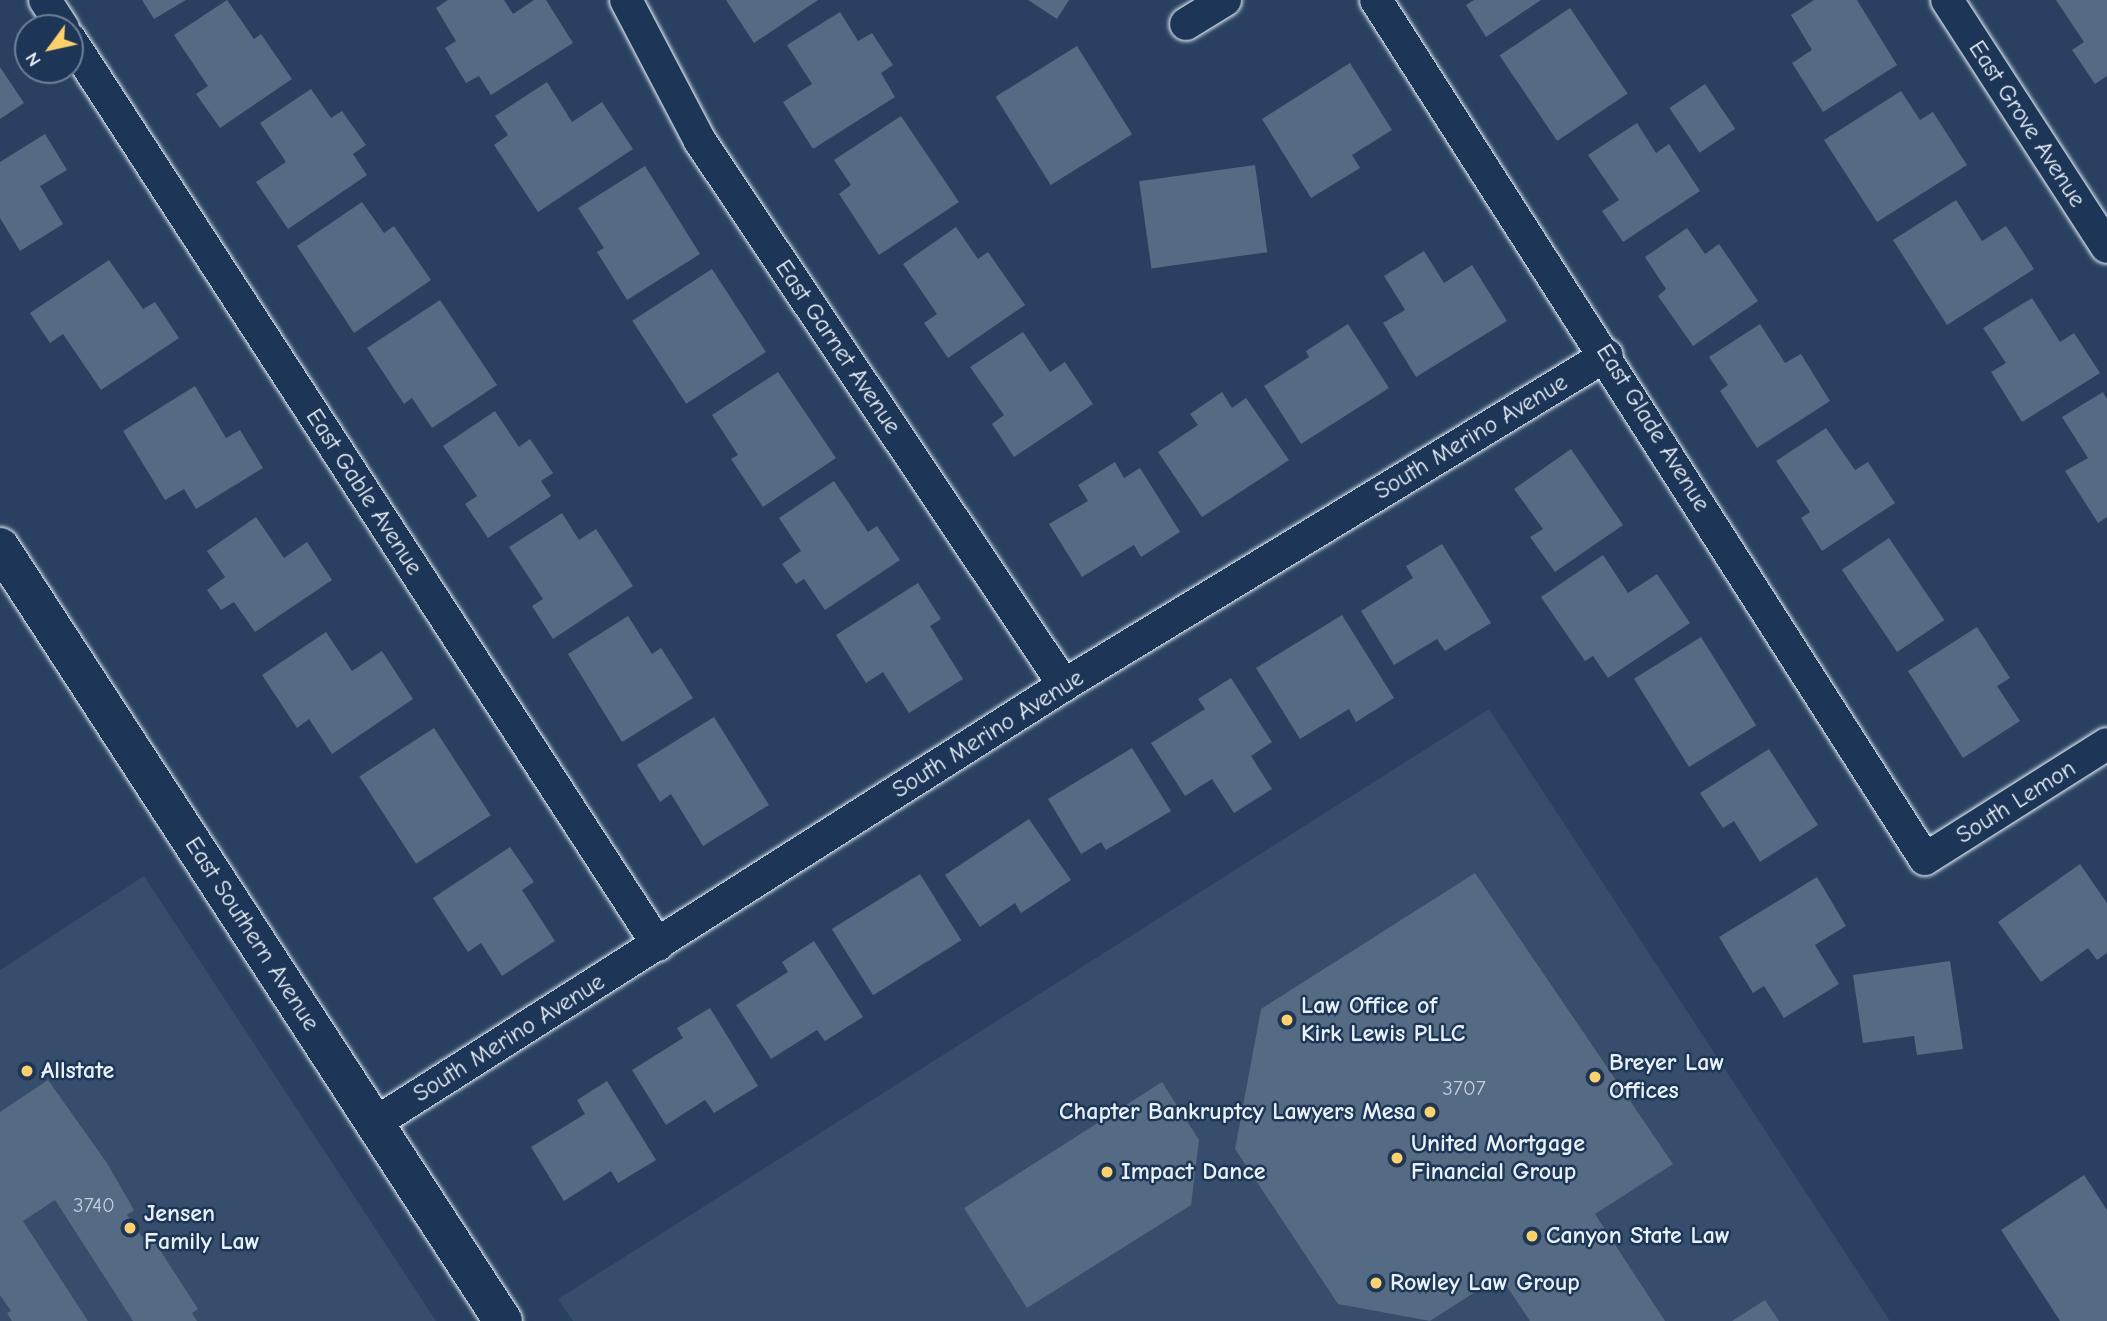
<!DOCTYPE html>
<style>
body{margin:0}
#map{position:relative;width:2107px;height:1321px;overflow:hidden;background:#294061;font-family:"Comic Neue",sans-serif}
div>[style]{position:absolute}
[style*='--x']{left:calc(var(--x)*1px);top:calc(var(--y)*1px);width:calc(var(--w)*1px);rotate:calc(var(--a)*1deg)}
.built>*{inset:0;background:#364d6b}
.building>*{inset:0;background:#556a83;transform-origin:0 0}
.roads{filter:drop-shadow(0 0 2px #e8f1f8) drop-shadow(0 0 2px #e8f1f8)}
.minor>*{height:32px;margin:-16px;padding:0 16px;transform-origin:16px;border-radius:16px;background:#1d3557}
.secondary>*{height:38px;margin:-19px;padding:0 19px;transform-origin:19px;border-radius:19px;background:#1d3557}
.dots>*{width:19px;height:19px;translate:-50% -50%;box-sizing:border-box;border:4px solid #1d3557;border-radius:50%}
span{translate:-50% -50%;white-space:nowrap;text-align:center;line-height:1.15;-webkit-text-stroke:5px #1d3557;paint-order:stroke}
.number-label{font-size:21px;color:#c3cfdb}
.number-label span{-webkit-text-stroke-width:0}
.street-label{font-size:24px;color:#e8f1f8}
.poi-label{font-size:24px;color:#e8f1f8;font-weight:700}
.left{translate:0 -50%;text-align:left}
.right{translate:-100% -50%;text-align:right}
.north{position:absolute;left:14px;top:14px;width:70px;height:70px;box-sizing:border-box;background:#1d3557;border:2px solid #6e8097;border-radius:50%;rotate:237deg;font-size:19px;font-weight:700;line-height:28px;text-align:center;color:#e8f1f8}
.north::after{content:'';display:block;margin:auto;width:24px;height:32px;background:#ffd166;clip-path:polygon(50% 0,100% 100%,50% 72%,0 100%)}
</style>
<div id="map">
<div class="built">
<i style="clip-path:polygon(1489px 709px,1890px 1321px,573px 1321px,558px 1299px)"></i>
<i style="clip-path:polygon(144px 876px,436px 1321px,0 1321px,0 970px)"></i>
</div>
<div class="building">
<i style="clip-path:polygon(142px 0,186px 0,154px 19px)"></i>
<i style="clip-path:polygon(227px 0,254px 39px,261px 34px,292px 79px,220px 128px,196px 94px,208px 86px,174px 35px)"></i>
<i style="clip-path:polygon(448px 0,504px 0,513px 14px,534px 0,546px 0,573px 43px,491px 95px,479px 76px,466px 83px,445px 48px,456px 41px,436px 8px)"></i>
<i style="clip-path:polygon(726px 0,818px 0,754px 43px)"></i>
<i style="clip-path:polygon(1028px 0,1069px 0,1057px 19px)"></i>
<i style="clip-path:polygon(1474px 0,1541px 0,1486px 37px,1466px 5px)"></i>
<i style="clip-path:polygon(1814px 0,1857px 0,1897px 65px,1823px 112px,1792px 63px,1812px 50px,1791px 15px)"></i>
<i style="clip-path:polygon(2056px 0,2107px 0,2107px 76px,2095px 84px,2072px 50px,2084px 42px)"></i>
<i style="left:1570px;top:8px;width:103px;height:85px;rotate:56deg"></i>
<i style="clip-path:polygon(840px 12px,858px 41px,872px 33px,893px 65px,881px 73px,895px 97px,813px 149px,783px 102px,812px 84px,787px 45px)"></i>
<i style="left:1077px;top:46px;width:104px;height:96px;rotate:58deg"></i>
<i style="clip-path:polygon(1350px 63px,1392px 130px,1352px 155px,1360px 168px,1311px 198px,1262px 119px)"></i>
<i style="clip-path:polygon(0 67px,24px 103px,0 119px)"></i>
<i style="clip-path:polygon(547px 82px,572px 122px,602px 102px,633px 149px,538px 212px,494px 145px,508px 135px,495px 116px)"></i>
<i style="left:1705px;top:84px;width:54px;height:43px;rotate:56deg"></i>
<i style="clip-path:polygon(311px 89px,331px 118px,342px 111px,366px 145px,353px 154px,367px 175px,288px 229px,256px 182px,286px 162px,260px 123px)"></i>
<i style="clip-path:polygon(1901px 91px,1920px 120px,1933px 112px,1967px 165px,1877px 222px,1824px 140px)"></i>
<i style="clip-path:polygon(901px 116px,959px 202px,879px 255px,839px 194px,851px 185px,834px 160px)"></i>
<i style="clip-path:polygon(1637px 123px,1656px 153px,1669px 144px,1700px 191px,1623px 242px,1602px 211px,1619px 200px,1588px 155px)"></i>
<i style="clip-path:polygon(45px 134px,67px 170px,40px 186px,63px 224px,20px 251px,0 218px,0 162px)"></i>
<i style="left:1255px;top:165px;width:88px;height:117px;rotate:82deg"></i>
<i style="clip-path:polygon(645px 166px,700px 254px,627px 300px,597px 252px,604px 248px,578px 208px)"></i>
<i style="clip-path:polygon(1956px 200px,1982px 241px,2006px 226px,2034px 269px,1947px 325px,1893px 240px)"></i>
<i style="clip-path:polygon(362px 202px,384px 233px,394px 226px,431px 280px,354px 333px,297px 246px)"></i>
<i style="clip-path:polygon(956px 227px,978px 259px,988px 252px,1025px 305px,948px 358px,924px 323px,937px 314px,903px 264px)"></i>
<i style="clip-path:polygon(1687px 228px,1705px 254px,1719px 244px,1758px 301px,1693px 346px,1658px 296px,1666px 289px,1645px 257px)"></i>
<i style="clip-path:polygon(1424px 251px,1444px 283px,1472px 265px,1507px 321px,1416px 377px,1383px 323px,1405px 310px,1384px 276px)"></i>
<i style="clip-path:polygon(109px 260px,143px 309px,155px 302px,179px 338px,101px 390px,63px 334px,50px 343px,30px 313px)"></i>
<i style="left:712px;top:269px;width:99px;height:95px;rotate:57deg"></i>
<i style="clip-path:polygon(2032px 298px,2060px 342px,2074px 333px,2100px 373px,2022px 422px,1991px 372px,2006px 363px,1983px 328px)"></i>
<i style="clip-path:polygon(440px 300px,497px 385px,432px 428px,412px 398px,404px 404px,367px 348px)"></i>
<i style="clip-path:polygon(1348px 324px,1389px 388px,1301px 444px,1264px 386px,1309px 357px,1306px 351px)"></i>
<i style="clip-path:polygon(1760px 324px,1785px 363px,1801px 354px,1830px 401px,1757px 448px,1720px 391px,1728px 385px,1709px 357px)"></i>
<i style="clip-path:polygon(1023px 332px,1050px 372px,1065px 362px,1093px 404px,1014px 457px,992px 424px,1004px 415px,970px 367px)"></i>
<i style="clip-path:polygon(778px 372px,836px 458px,763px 507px,731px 459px,738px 455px,712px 415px)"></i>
<i style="clip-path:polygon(195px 386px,226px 438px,240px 430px,263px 468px,196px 509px,184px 489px,165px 500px,123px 431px)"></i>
<i style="clip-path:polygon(1222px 392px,1232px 408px,1246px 398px,1289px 460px,1202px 517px,1158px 452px,1198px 425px,1190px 414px)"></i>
<i style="clip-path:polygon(2103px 392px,2107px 399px,2107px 517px,2098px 523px,2065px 471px,2088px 458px,2062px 417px)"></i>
<i style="clip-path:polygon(495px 411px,519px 447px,530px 439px,553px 473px,541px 481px,551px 496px,488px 538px,465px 504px,477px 496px,443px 446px)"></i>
<i style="clip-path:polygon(1826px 428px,1855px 470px,1868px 462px,1895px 503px,1822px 551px,1801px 518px,1810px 512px,1776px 461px)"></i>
<i style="clip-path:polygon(1571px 449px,1623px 525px,1555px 572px,1530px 537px,1543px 529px,1514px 489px)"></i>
<i style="clip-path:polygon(1115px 462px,1124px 478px,1140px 468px,1180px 532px,1141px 557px,1134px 545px,1082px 577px,1049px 524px,1088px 501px,1078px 485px)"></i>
<i style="clip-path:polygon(834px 481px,868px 532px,877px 526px,900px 560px,825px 610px,804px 579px,796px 584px,782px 564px,801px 551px,779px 518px)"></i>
<i style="clip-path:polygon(562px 513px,579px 540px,596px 529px,633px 586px,553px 639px,532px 606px,543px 599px,509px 547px)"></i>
<i style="clip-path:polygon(256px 517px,284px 558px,307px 542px,332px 580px,255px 632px,234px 602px,221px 610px,207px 590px,225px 577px,207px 551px)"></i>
<i style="left:1889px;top:538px;width:99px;height:57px;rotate:56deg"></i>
<i style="clip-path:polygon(1442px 544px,1491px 623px,1445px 651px,1437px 639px,1394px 665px,1361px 611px,1413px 578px,1406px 566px)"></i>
<i style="clip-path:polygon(1603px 555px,1628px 593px,1657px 574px,1690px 623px,1608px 678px,1593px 656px,1585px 661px,1541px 597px)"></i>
<i style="clip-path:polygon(918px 583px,941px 619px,930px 626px,963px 679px,909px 713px,883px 672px,866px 683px,836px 635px)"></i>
<i style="clip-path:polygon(1342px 615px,1394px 698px,1356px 722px,1349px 709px,1300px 739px,1256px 668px)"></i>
<i style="clip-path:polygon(628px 616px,652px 654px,661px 648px,693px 698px,622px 742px,568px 654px)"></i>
<i style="clip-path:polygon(1977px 627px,2010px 678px,1997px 686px,2020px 721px,1963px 758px,1908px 671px)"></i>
<i style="clip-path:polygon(326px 632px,352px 671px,382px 651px,413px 699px,332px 754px,309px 719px,297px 728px,262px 675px)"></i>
<i style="left:1701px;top:637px;width:104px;height:79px;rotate:58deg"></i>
<i style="clip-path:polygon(1231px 678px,1272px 742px,1251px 756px,1272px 789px,1234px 813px,1212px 779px,1185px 796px,1151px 743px,1205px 709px,1198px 699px)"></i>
<i style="clip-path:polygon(714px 717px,769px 805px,703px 846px,671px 794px,660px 802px,637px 765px)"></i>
<i style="left:434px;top:728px;width:104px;height:89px;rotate:57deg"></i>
<i style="clip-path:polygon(1132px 748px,1171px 811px,1106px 850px,1101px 842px,1081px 854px,1048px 799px)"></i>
<i style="clip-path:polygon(1769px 749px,1818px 825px,1760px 862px,1734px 821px,1723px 828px,1700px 793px)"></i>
<i style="clip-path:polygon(1029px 819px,1071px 880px,1021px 913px,1015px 903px,980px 927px,945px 875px)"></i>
<i style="clip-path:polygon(510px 847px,534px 882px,522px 890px,555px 941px,502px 976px,481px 943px,468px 952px,433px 898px)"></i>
<i style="clip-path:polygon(2080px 864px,2107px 903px,2107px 953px,2097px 960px,2088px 948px,2041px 982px,1998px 922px)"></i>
<i style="clip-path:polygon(1475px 873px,1673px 1164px,1595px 1214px,1665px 1321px,1530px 1321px,1500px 1276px,1430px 1321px,1338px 1304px,1235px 1149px,1261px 1009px)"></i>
<i style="left:920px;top:874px;width:78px;height:104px;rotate:58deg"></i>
<i style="clip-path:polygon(1817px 877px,1846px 926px,1815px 945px,1839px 984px,1784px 1018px,1764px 986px,1753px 993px,1719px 937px)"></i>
<i style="clip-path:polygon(814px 941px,863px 1017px,825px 1041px,817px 1030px,771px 1059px,736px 1005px,788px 972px,782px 962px)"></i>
<i style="clip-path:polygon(1950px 961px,1963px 1049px,1917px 1055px,1914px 1036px,1863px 1043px,1853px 975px)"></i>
<i style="clip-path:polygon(710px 1008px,758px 1086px,714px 1113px,705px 1100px,666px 1125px,632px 1070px,683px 1038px,677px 1028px)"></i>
<i style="clip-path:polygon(48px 1080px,107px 1163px,134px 1210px,127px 1215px,142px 1237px,149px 1233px,198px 1309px,192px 1313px,197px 1321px,133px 1321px,55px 1200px,23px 1221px,88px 1321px,12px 1321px,7px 1313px,11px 1311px,0 1295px,0 1112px)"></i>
<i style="clip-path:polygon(607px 1081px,656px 1160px,618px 1183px,611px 1171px,564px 1201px,531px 1147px,585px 1114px,577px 1100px)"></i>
<i style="clip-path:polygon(1162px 1082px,1199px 1140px,1191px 1205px,1027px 1308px,964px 1208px)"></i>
<i style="clip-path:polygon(2084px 1175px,2107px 1210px,2107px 1321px,2060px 1321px,2001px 1230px)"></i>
<i style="clip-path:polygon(1765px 1300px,1779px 1321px,1732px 1321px)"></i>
</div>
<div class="roads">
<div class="minor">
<i style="--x:45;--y:0;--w:33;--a:57"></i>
<i style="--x:626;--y:0;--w:159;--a:62.3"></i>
<i style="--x:700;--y:141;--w:655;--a:56.21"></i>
<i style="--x:1376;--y:0;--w:1019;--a:57.42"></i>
<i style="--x:1925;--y:859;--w:215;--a:-32.3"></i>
<i style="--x:1947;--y:0;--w:294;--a:57.1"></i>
<i style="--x:1186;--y:24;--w:46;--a:-31.6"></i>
<i style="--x:70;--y:39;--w:1080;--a:57.02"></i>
<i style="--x:375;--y:1123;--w:816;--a:-32.44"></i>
<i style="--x:1064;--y:685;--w:635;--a:-31.29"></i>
</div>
<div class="secondary">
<i style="--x:0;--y:547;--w:923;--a:56.98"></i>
</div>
</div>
<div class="dots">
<i style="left:1287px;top:1020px;background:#ffd166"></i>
<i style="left:27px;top:1071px;background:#ffd166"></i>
<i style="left:1595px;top:1077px;background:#ffd166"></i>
<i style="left:1430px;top:1112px;background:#ffd166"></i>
<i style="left:1397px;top:1158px;background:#ffd166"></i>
<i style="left:1107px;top:1172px;background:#ffd166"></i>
<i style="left:130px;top:1228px;background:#ffd166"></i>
<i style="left:1532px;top:1236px;background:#ffd166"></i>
<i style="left:1376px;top:1283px;background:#ffd166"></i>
</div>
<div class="number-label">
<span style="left:1464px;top:1088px">3707</span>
<span style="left:94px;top:1205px">3740</span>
</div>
<div class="street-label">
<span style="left:2027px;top:124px;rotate:57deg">East Grove Avenue</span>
<span style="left:838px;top:347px;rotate:56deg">East Garnet Avenue</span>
<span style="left:1653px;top:428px;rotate:58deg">East Glade Avenue</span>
<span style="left:1471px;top:437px;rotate:-31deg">South Merino Avenue</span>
<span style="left:364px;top:492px;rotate:57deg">East Gable Avenue</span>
<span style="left:988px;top:734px;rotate:-32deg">South Merino Avenue</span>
<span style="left:2016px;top:802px;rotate:-32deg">South Lemon</span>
<span style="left:252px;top:934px;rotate:57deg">East Southern Avenue</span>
<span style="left:509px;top:1038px;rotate:-32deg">South Merino Avenue</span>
</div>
<div class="poi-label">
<span class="left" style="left:1301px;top:1020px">Law Office of<br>Kirk Lewis PLLC</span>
<span class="left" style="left:1609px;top:1077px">Breyer Law<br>Offices</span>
<span class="left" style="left:41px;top:1071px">Allstate</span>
<span class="right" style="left:1416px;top:1112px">Chapter Bankruptcy Lawyers Mesa</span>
<span class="left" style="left:1411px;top:1158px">United Mortgage<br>Financial Group</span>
<span class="left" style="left:1121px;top:1172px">Impact Dance</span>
<span class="left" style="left:144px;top:1228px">Jensen<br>Family Law</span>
<span class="left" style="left:1546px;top:1236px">Canyon State Law</span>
<span class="left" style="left:1390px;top:1283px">Rowley Law Group</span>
</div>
<div class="north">N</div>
</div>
